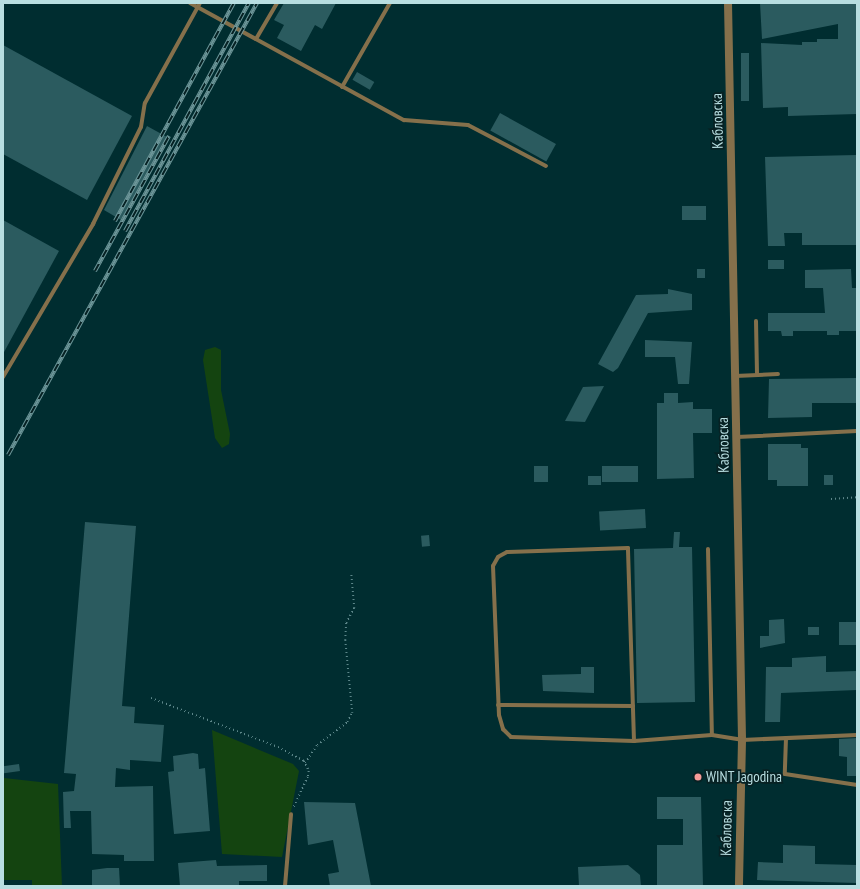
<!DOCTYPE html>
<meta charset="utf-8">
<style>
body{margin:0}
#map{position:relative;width:860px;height:889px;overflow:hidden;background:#002d30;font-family:"PT Sans Narrow",sans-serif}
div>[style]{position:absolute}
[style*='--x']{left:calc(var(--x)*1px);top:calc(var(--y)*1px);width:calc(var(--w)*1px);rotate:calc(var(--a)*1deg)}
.green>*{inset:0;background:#144410}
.building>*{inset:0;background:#2b5b5f;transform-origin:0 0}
.path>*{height:1.5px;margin-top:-0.75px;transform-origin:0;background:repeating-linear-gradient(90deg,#5d878a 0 1px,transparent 0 4px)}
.service>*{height:4px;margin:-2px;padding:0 2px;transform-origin:2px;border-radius:2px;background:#85704b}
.minor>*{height:8px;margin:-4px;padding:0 4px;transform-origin:4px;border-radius:4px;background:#85704b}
.rail>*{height:4px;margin-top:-2px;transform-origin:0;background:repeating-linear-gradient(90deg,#072123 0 8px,#6d9699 0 16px);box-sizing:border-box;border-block:1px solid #6d9699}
.dots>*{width:11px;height:11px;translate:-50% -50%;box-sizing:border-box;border:2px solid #072123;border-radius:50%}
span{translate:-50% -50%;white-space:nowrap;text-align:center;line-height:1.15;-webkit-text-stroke:3.5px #072123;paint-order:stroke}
.street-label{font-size:15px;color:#b8dee1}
.poi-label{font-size:15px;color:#b8dee1}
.left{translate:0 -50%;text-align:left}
.frame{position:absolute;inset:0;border:4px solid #b8dee1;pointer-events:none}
</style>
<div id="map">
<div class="green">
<i style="clip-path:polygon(215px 347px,221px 350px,221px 390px,230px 434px,229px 444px,222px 448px,215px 438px,203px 360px,205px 350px)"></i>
<i style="clip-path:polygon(212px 730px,293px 764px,299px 771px,282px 857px,222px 854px)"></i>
<i style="clip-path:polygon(4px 778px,58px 784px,62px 886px,32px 886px,32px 880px,3px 880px)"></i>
</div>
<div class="building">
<i style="clip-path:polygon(284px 3px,336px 3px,322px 29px,315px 25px,301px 51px,277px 38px,284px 25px,274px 20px)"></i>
<i style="clip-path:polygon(760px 3px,857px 3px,857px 114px,788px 116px,788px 107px,763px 108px,761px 43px,802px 45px,802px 42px,817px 42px,817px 39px,838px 39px,838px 24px,762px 39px)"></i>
<i style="clip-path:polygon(3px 45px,132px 116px,87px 200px,3px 154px)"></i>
<i style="left:741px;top:53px;width:8px;height:48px"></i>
<i style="left:357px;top:72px;width:20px;height:9px;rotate:30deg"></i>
<i style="left:500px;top:113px;width:64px;height:20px;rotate:29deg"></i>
<i style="clip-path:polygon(147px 126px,167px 137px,121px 220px,104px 210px)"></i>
<i style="clip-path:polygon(857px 155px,857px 245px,802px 245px,802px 233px,784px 233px,785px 246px,768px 246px,765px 157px)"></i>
<i style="left:706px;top:206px;width:14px;height:24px;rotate:90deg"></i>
<i style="clip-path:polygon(3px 220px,59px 251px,3px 354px)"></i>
<i style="left:768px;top:260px;width:16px;height:9px"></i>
<i style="left:697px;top:269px;width:8px;height:9px"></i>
<i style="clip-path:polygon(851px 269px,852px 288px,857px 288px,857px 331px,839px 331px,839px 335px,827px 335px,827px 331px,793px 331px,793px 336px,782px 336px,781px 331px,768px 331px,768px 313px,825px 313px,823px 288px,805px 288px,805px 270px)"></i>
<i style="clip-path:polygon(668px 289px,692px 294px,692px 310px,648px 313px,618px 368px,613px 372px,598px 364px,636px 295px,668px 294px)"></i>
<i style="clip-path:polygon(645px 340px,692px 342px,689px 384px,678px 384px,675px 357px,645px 357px)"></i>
<i style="clip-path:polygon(857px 378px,857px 403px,812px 403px,812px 417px,768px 418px,769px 379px)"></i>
<i style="clip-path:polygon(604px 386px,585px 422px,565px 421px,583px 387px)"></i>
<i style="clip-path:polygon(664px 393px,678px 393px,678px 403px,693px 402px,693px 409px,712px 409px,712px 433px,693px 433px,694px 478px,657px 479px,657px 403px,664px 403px)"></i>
<i style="clip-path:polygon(768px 444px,801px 444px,801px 448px,808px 448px,808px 486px,777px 486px,777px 480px,768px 480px)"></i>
<i style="left:534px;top:466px;width:14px;height:16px"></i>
<i style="left:602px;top:466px;width:36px;height:16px"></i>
<i style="left:824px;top:475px;width:9px;height:10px"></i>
<i style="left:588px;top:476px;width:13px;height:9px"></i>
<i style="left:645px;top:509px;width:19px;height:46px;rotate:87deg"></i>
<i style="clip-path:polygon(85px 522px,136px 526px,122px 706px,135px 707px,134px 723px,164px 725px,161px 762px,130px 760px,130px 770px,116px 768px,115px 787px,153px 786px,154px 861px,124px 861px,124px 855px,92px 854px,91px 811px,70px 811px,71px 828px,64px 828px,63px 792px,74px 791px,76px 774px,64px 773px)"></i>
<i style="clip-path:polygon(674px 532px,680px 532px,679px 547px,692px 547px,695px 702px,637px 703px,634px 549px,673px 548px)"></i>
<i style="left:429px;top:535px;width:11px;height:8px;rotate:85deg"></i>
<i style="clip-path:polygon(784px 619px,785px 643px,760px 648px,760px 636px,769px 636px,769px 620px)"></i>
<i style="left:839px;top:622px;width:18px;height:23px"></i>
<i style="left:808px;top:627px;width:11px;height:8px"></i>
<i style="clip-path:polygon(826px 656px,826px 672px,857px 671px,857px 690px,781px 693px,780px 722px,765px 722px,766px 667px,792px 667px,792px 658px)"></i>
<i style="clip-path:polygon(581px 667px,594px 667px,594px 693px,543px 691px,542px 675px,581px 674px)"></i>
<i style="clip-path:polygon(857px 738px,857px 776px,847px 776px,847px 757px,839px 756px,839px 739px)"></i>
<i style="clip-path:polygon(193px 753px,198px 754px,199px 769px,205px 768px,210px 831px,174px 834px,168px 772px,174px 771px,173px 756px)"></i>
<i style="left:19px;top:764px;width:7px;height:16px;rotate:82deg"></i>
<i style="clip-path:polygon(657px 797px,701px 797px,703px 886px,657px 886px,657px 845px,683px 845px,683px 819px,657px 819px)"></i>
<i style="clip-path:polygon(304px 802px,355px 803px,371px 886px,330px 886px,328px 874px,339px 872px,333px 840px,308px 845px)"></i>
<i style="clip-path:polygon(783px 845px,815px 846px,815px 864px,857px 865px,857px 883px,757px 880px,758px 862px,783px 863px)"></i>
<i style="clip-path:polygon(216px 860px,217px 866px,267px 865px,267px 881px,239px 881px,239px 886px,180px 886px,178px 863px)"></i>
<i style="clip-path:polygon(628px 865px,640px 875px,641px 886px,579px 886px,578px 867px)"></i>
<i style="clip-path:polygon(107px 868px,119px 868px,120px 886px,92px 886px,92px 870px)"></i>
</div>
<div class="path">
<i style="--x:831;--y:499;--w:26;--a:-4"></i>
<i style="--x:151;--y:698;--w:136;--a:21.1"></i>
<i style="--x:278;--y:747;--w:30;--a:28"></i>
<i style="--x:304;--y:761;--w:11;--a:63"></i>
<i style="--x:309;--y:771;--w:6;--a:99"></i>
<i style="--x:308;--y:777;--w:35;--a:115"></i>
<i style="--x:305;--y:763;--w:22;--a:-56"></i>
<i style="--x:317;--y:745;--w:38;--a:-37"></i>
<i style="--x:347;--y:722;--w:10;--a:-61"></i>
<i style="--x:352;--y:713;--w:73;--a:-95.5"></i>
<i style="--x:345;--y:640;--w:17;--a:-87"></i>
<i style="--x:346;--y:623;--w:17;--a:-62"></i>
<i style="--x:354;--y:608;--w:33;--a:-95"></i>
</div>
<div class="service">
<i style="--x:190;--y:3;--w:244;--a:28.7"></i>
<i style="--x:404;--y:120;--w:64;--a:4.5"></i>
<i style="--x:468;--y:125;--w:88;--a:27.7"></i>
<i style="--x:256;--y:39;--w:42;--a:-59.7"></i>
<i style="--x:342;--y:87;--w:97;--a:-60.3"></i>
<i style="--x:756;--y:321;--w:52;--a:88.9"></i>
<i style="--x:735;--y:376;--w:43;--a:-2.7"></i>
<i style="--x:3;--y:377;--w:178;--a:-59.5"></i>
<i style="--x:93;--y:224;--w:108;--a:-63.7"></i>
<i style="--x:141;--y:127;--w:24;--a:-81"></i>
<i style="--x:145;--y:103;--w:114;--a:-61.2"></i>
<i style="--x:737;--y:437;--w:120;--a:-2.9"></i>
<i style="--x:708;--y:549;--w:186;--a:88.8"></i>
<i style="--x:498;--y:705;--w:135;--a:0.4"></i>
<i style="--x:786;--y:738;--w:36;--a:92"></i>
<i style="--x:785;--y:774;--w:73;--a:8.7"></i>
<i style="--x:634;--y:741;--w:193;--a:-91.8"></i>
<i style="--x:628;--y:548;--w:121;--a:178.1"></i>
<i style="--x:507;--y:552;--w:10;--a:151"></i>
<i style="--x:498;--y:557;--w:10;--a:119"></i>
<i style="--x:493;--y:566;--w:149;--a:87.7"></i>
<i style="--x:499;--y:715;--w:15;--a:74"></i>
<i style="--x:503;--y:729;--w:11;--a:45"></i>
<i style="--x:511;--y:737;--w:123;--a:1.9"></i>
<i style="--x:634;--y:741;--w:78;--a:-4.4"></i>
<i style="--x:712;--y:735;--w:30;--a:9"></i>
<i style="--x:742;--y:740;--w:115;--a:-2.5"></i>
<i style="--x:285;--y:886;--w:72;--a:-85.2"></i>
</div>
<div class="minor">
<i style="--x:728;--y:3;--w:737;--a:88.91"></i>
<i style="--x:742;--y:740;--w:146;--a:91.2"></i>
</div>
<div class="rail">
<i style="--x:115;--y:221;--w:248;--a:-61.4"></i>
<i style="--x:125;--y:231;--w:260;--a:-61.5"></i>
<i style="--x:95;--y:271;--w:154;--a:-61.3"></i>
<i style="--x:8;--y:455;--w:516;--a:-61.15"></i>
</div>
<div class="dots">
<i style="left:698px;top:777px;background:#f59b98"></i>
</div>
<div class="street-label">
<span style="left:717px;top:121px;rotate:-91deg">Кабловска</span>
<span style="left:723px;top:445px;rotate:-91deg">Кабловска</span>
<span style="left:726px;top:828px;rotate:-89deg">Кабловска</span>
</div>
<div class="poi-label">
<span class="left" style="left:706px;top:777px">WINT Jagodina</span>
</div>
<div class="frame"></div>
</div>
